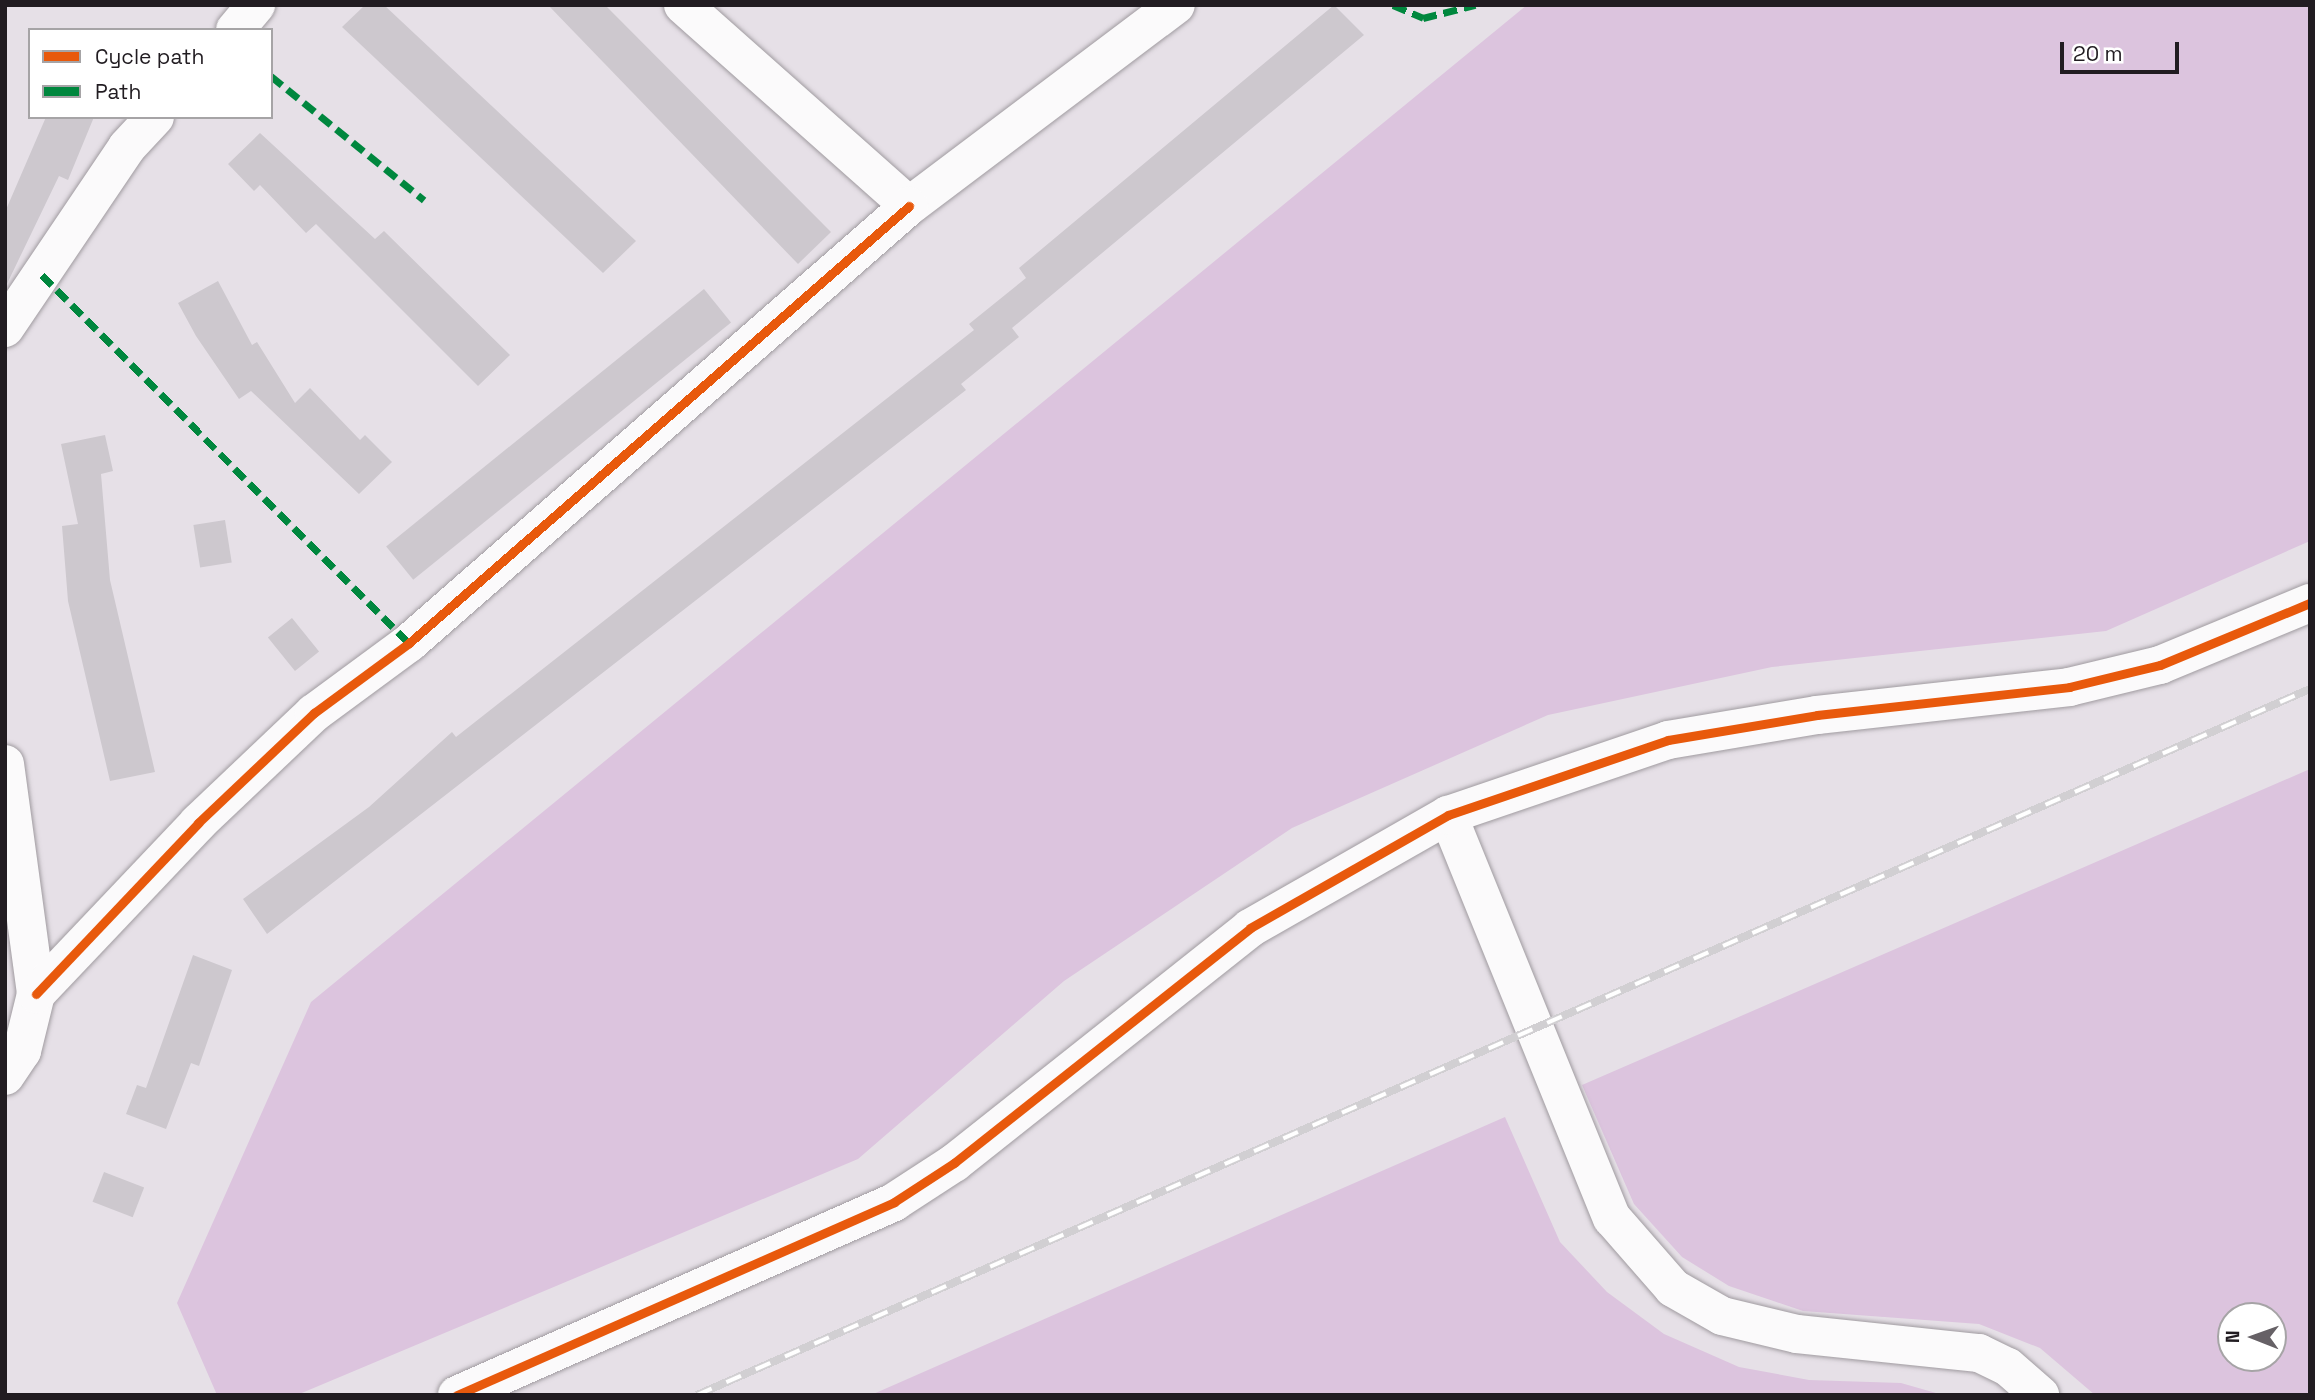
<!DOCTYPE html>
<style>
body{margin:0}
#map{position:relative;width:2315px;height:1400px;overflow:hidden;background:#e6e0e7;font-family:"Space Grotesk",sans-serif}
div>[style]{position:absolute}
[style*='--x']{left:calc(var(--x)*1px);top:calc(var(--y)*1px);width:calc(var(--w)*1px);rotate:calc(var(--a)*1deg)}
.green>*{inset:0;background:#dcc4de}
.building>*{inset:0;background:#cdc8ce;transform-origin:0 0}
.roads{filter:drop-shadow(0 0 2px #a09ba0) drop-shadow(0 0 2px #a09ba0)}
.minor>*{height:38px;margin:-19px;padding:0 19px;transform-origin:19px;border-radius:19px;background:#fbfafb}
.rail>*{height:8px;margin-top:-4px;transform-origin:0;background:repeating-linear-gradient(90deg,#fff 0 16px,#d1cfd2 0 32px);box-sizing:border-box;border-block:2px solid #d1cfd2}
.quiet>*{height:7px;margin-top:-3.5px;transform-origin:0;background:repeating-linear-gradient(90deg,#00873e 0 14px,transparent 0 21px)}
.cycleway>*{height:9px;margin:-4.5px;padding:0 4.5px;transform-origin:4.5px;border-radius:4.5px;background:#e8590c}
span{translate:-50% -50%;white-space:nowrap;text-align:center;line-height:1.15;-webkit-text-stroke:7px #fff;paint-order:stroke}
.frame{position:absolute;inset:0;border:7px solid #211c21;pointer-events:none}
.legend{position:absolute;left:28px;top:28px;width:245px;height:91px;box-sizing:border-box;background:#fff;border:2px solid #a6a4a6;margin:0;padding:9px 12px;list-style:none;font-size:21px;color:#211c21}
.legend li{display:flex;align-items:center;gap:14px;height:35px}
.legend b{width:35px;border:2px solid #a6a4a6}
.north{position:absolute;left:2217px;top:1302px;width:70px;height:70px;box-sizing:border-box;background:#fff;border:2px solid #a6a4a6;border-radius:50%;rotate:271deg;font-size:19px;font-weight:700;line-height:28px;text-align:center;color:#211c21}
.north::after{content:'';display:block;margin:auto;width:24px;height:32px;background:#666166;clip-path:polygon(50% 0,100% 100%,50% 72%,0 100%)}
.scale{position:absolute;left:2060px;top:42px;width:119px;height:32px;box-sizing:border-box;border:4px solid #211c21;border-top:0;padding-left:9px;font-size:21px;line-height:24px;white-space:nowrap;color:#211c21;-webkit-text-stroke:5px #fff;paint-order:stroke}
</style>
<div id="map">
<div class="green">
<i style="clip-path:polygon(1527px 5px,2310px 5px,2310px 541px,2106px 631px,1772px 667px,1548px 715px,1292px 828px,1064px 981px,858px 1159px,297px 1395px,217px 1395px,177px 1303px,311px 1002px)"></i>
<i style="clip-path:polygon(evenodd,2310px 769px,2310px 1395px,2095px 1395px,2040px 1348px,1979px 1324px,1803px 1311px,1729px 1286px,1682px 1257px,1634px 1204px,1582px 1085px,2310px 769px,2231px 1316px,2273px 1316px,2273px 1358px,2231px 1358px,2231px 1316px)"></i>
<i style="clip-path:polygon(1505px 1117px,1560px 1242px,1607px 1292px,1664px 1334px,1739px 1367px,1809px 1380px,1901px 1383px,1943px 1395px,871px 1395px)"></i>
</div>
<div class="building">
<i style="clip-path:polygon(365px 5px,384px 5px,636px 241px,603px 273px,342px 27px)"></i>
<i style="clip-path:polygon(548px 5px,605px 5px,831px 232px,798px 264px)"></i>
<i style="clip-path:polygon(1334px 5px,1364px 35px,1012px 328px,1019px 337px,961px 384px,966px 390px,267px 934px,243px 899px,369px 807px,452px 732px,456px 737px,974px 330px,969px 324px,1026px 278px,1019px 268px)"></i>
<i style="clip-path:polygon(46px 117px,94px 117px,68px 180px,59px 176px,5px 288px,5px 212px)"></i>
<i style="clip-path:polygon(260px 133px,375px 239px,384px 231px,510px 355px,478px 386px,316px 224px,306px 233px,260px 185px,254px 191px,228px 164px)"></i>
<i style="clip-path:polygon(218px 281px,252px 345px,257px 342px,295px 403px,310px 388px,360px 440px,365px 435px,392px 462px,359px 494px,251px 391px,239px 399px,196px 336px,178px 303px)"></i>
<i style="left:704px;top:289px;width:43px;height:409px;rotate:51deg"></i>
<i style="clip-path:polygon(105px 435px,113px 471px,101px 474px,110px 580px,155px 772px,110px 781px,68px 601px,62px 526px,78px 524px,61px 444px)"></i>
<i style="left:225px;top:520px;width:43px;height:32px;rotate:81deg"></i>
<i style="left:292px;top:618px;width:43px;height:31px;rotate:51deg"></i>
<i style="clip-path:polygon(193px 955px,232px 970px,199px 1066px,191px 1063px,166px 1129px,126px 1114px,137px 1085px,146px 1088px)"></i>
<i style="left:104px;top:1172px;width:43px;height:32px;rotate:21deg"></i>
</div>
<div class="roads">
<div class="minor">
<i style="--x:683;--y:5;--w:302;--a:41.6"></i>
<i style="--x:909;--y:206;--w:334;--a:-37"></i>
<i style="--x:235;--y:30;--w:33;--a:-50"></i>
<i style="--x:5;--y:328;--w:218;--a:-56"></i>
<i style="--x:127;--y:147;--w:41;--a:-47"></i>
<i style="--x:5;--y:764;--w:232;--a:82.3"></i>
<i style="--x:36;--y:994;--w:59;--a:103.8"></i>
<i style="--x:22;--y:1051;--w:30;--a:124"></i>
<i style="--x:1448;--y:815;--w:435;--a:67.9"></i>
<i style="--x:1612;--y:1218;--w:93;--a:48.9"></i>
<i style="--x:1673;--y:1288;--w:56;--a:29.7"></i>
<i style="--x:1722;--y:1316;--w:77;--a:13.5"></i>
<i style="--x:1797;--y:1334;--w:183;--a:6"></i>
<i style="--x:1979;--y:1353;--w:32;--a:26"></i>
<i style="--x:2008;--y:1367;--w:43;--a:41.2"></i>
<i style="--x:36;--y:994;--w:236;--a:-46.5"></i>
<i style="--x:198;--y:823;--w:160;--a:-43.5"></i>
<i style="--x:314;--y:713;--w:118;--a:-36.4"></i>
<i style="--x:409;--y:643;--w:664;--a:-41.15"></i>
<i style="--x:457;--y:1395;--w:478;--a:-23.8"></i>
<i style="--x:894;--y:1202;--w:72;--a:-33"></i>
<i style="--x:954;--y:1163;--w:378;--a:-38.4"></i>
<i style="--x:1250;--y:928;--w:228;--a:-29.7"></i>
<i style="--x:1448;--y:815;--w:232;--a:-18.8"></i>
<i style="--x:1668;--y:740;--w:151;--a:-9.5"></i>
<i style="--x:1817;--y:715;--w:254;--a:-6.3"></i>
<i style="--x:2069;--y:687;--w:94;--a:-13.6"></i>
<i style="--x:2160;--y:665;--w:162;--a:-22.5"></i>
</div>
</div>
<div class="rail">
<i style="--x:697;--y:1395;--w:1761;--a:-23.64"></i>
</div>
<div class="quiet">
<i style="--x:1393;--y:5;--w:33;--a:23"></i>
<i style="--x:1423;--y:18;--w:54;--a:-14"></i>
<i style="--x:271;--y:76;--w:197;--a:39"></i>
<i style="--x:42;--y:275;--w:520;--a:45.08"></i>
</div>
<div class="cycleway">
<i style="--x:36;--y:994;--w:236;--a:-46.5"></i>
<i style="--x:198;--y:823;--w:160;--a:-43.5"></i>
<i style="--x:314;--y:713;--w:118;--a:-36.4"></i>
<i style="--x:409;--y:643;--w:664;--a:-41.15"></i>
<i style="--x:457;--y:1395;--w:478;--a:-23.8"></i>
<i style="--x:894;--y:1202;--w:72;--a:-33"></i>
<i style="--x:954;--y:1163;--w:378;--a:-38.4"></i>
<i style="--x:1250;--y:928;--w:228;--a:-29.7"></i>
<i style="--x:1448;--y:815;--w:232;--a:-18.8"></i>
<i style="--x:1668;--y:740;--w:151;--a:-9.5"></i>
<i style="--x:1817;--y:715;--w:254;--a:-6.3"></i>
<i style="--x:2069;--y:687;--w:94;--a:-13.6"></i>
<i style="--x:2160;--y:665;--w:162;--a:-22.5"></i>
</div>
<div class="frame"></div>
<ul class="legend">
<li><b style="height:9px;background:#e8590c"></b>Cycle path</li>
<li><b style="height:9px;background:#00873e"></b>Path</li>
</ul>
<div class="north">N</div>
<div class="scale">20 m</div>
</div>
